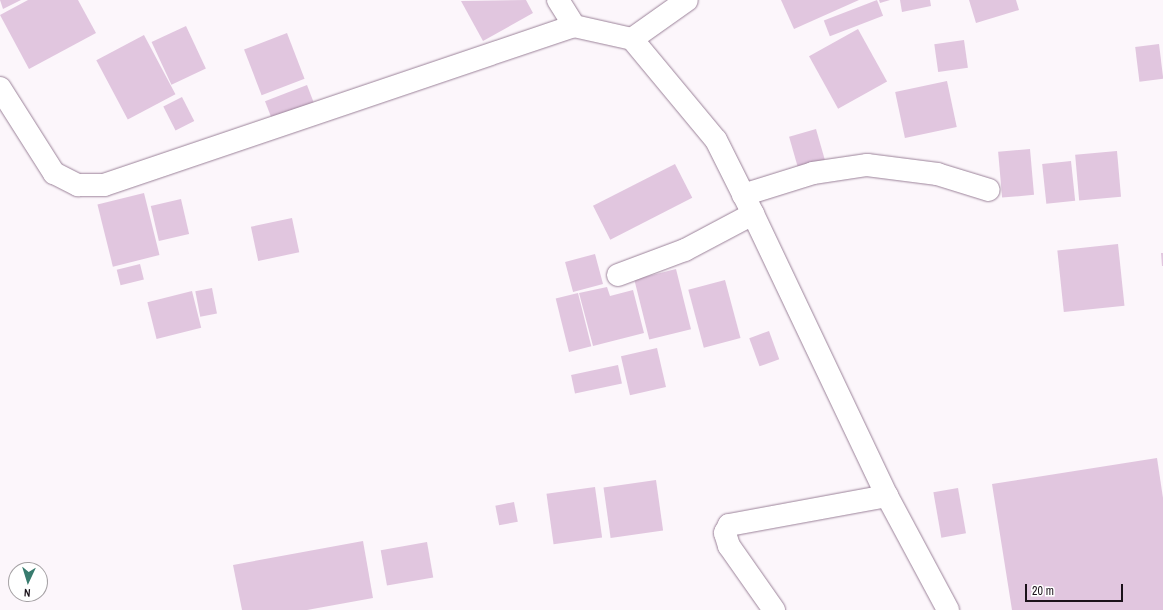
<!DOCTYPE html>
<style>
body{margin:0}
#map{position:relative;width:1163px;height:610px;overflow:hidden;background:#fcf6fb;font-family:"Archivo Narrow",sans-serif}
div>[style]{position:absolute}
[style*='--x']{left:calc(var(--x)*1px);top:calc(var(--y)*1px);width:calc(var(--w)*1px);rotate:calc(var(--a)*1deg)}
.building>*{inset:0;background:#e1c6df;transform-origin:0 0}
.roads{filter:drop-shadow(0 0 1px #9b8299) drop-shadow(0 0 1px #9b8299)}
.minor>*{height:22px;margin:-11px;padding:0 11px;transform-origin:11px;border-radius:11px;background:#fff}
.tertiary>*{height:22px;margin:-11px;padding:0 11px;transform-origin:11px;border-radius:11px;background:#fff}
span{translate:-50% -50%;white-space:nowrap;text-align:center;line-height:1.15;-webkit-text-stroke:3px #fff;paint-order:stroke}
.north{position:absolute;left:8px;top:562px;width:40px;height:40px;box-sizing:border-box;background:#fff;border:1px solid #a4a0a3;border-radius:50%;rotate:184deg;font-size:11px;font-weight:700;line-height:16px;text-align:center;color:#1b121a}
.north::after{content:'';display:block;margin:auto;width:14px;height:18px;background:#387b6e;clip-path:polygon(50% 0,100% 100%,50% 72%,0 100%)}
.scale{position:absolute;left:1025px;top:584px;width:98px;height:18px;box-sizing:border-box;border:2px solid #1b121a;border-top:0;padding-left:5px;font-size:12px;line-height:14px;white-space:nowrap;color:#1b121a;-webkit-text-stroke:3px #fff;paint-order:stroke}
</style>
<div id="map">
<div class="building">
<i style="clip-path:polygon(0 0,21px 0,3px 9px)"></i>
<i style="clip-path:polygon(28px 0,78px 0,96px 33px,29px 69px,0 15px)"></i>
<i style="clip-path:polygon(526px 0,533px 13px,483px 41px,461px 1px)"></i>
<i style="clip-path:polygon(781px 0,859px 0,794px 29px)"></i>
<i style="left:877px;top:0;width:17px;height:57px;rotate:69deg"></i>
<i style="clip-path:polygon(879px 0,890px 0,880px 3px)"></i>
<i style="clip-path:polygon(900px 0,930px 0,931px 6px,902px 12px)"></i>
<i style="clip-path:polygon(969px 0,1016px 0,1019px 10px,976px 23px)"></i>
<i style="left:186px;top:26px;width:47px;height:38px;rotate:65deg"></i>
<i style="left:858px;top:29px;width:60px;height:56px;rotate:61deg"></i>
<i style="left:287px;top:33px;width:49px;height:46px;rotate:69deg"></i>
<i style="left:144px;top:35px;width:67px;height:54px;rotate:62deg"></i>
<i style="left:964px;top:40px;width:28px;height:30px;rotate:82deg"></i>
<i style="left:1159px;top:44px;width:35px;height:24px;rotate:83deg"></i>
<i style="left:947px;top:81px;width:47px;height:53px;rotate:78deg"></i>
<i style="left:307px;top:85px;width:19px;height:45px;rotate:69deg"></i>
<i style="left:182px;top:97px;width:27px;height:21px;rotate:63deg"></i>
<i style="left:816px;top:129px;width:32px;height:28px;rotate:74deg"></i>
<i style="left:1030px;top:149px;width:46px;height:32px;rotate:85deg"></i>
<i style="left:1117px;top:151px;width:46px;height:42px;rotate:85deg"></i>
<i style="left:1071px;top:161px;width:40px;height:29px;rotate:84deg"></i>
<i style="left:675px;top:164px;width:38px;height:92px;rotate:63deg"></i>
<i style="left:144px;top:193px;width:64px;height:48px;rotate:76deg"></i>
<i style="left:181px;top:199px;width:36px;height:31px;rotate:77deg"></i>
<i style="left:292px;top:218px;width:35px;height:42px;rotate:78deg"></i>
<i style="left:1118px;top:244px;width:62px;height:61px;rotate:84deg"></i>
<i style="clip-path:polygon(1161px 253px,1163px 253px,1163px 266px,1162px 266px)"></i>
<i style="left:595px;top:254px;width:31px;height:31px;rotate:75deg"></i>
<i style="left:140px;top:264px;width:16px;height:24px;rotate:76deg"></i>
<i style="left:676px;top:269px;width:62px;height:43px;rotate:76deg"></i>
<i style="left:725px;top:280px;width:60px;height:38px;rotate:75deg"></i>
<i style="clip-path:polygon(607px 287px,610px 296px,633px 290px,644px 333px,593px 346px,579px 293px)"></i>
<i style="left:212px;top:288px;width:26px;height:17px;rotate:79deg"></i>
<i style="left:192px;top:291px;width:38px;height:46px;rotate:76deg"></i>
<i style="left:578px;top:293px;width:55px;height:23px;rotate:76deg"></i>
<i style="left:769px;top:331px;width:30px;height:21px;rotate:70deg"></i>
<i style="left:657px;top:348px;width:40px;height:37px;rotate:77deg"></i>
<i style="left:618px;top:365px;width:19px;height:48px;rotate:78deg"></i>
<i style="clip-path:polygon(1157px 458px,1163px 498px,1163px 610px,1012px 610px,992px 484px)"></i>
<i style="left:656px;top:480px;width:51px;height:53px;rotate:82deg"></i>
<i style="left:595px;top:487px;width:51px;height:49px;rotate:82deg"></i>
<i style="left:958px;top:488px;width:46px;height:25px;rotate:80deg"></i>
<i style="left:514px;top:502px;width:20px;height:19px;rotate:79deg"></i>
<i style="clip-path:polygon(363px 541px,373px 598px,307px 610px,242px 610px,233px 565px)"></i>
<i style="left:427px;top:542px;width:36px;height:47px;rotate:80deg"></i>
</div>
<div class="roads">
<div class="minor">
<i style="--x:632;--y:39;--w:131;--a:50.3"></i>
<i style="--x:716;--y:140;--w:83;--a:63.4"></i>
<i style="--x:753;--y:214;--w:312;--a:64.6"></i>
<i style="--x:887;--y:496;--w:129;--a:61.8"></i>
<i style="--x:743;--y:195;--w:73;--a:-17.4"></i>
<i style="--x:813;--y:173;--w:55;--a:-8.4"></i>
<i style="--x:867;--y:165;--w:71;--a:7.3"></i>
<i style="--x:937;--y:174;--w:54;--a:17.1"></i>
<i style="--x:618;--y:275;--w:72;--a:-20.5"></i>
<i style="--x:685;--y:250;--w:77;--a:-27.9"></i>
<i style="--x:774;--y:610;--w:78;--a:-125.1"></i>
<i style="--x:729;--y:546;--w:14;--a:-107"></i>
<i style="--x:725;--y:533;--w:9;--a:-63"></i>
<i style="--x:729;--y:525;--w:161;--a:-10.4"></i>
</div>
<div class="tertiary">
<i style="--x:558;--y:0;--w:31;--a:58"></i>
<i style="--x:574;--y:26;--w:59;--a:12.6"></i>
<i style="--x:632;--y:39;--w:67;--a:-35.3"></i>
<i style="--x:0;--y:88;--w:101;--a:57.6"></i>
<i style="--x:54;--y:173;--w:27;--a:27"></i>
<i style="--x:78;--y:185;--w:26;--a:0"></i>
<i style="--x:104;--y:185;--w:496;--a:-18.7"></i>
</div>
</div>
<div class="north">N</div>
<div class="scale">20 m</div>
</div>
